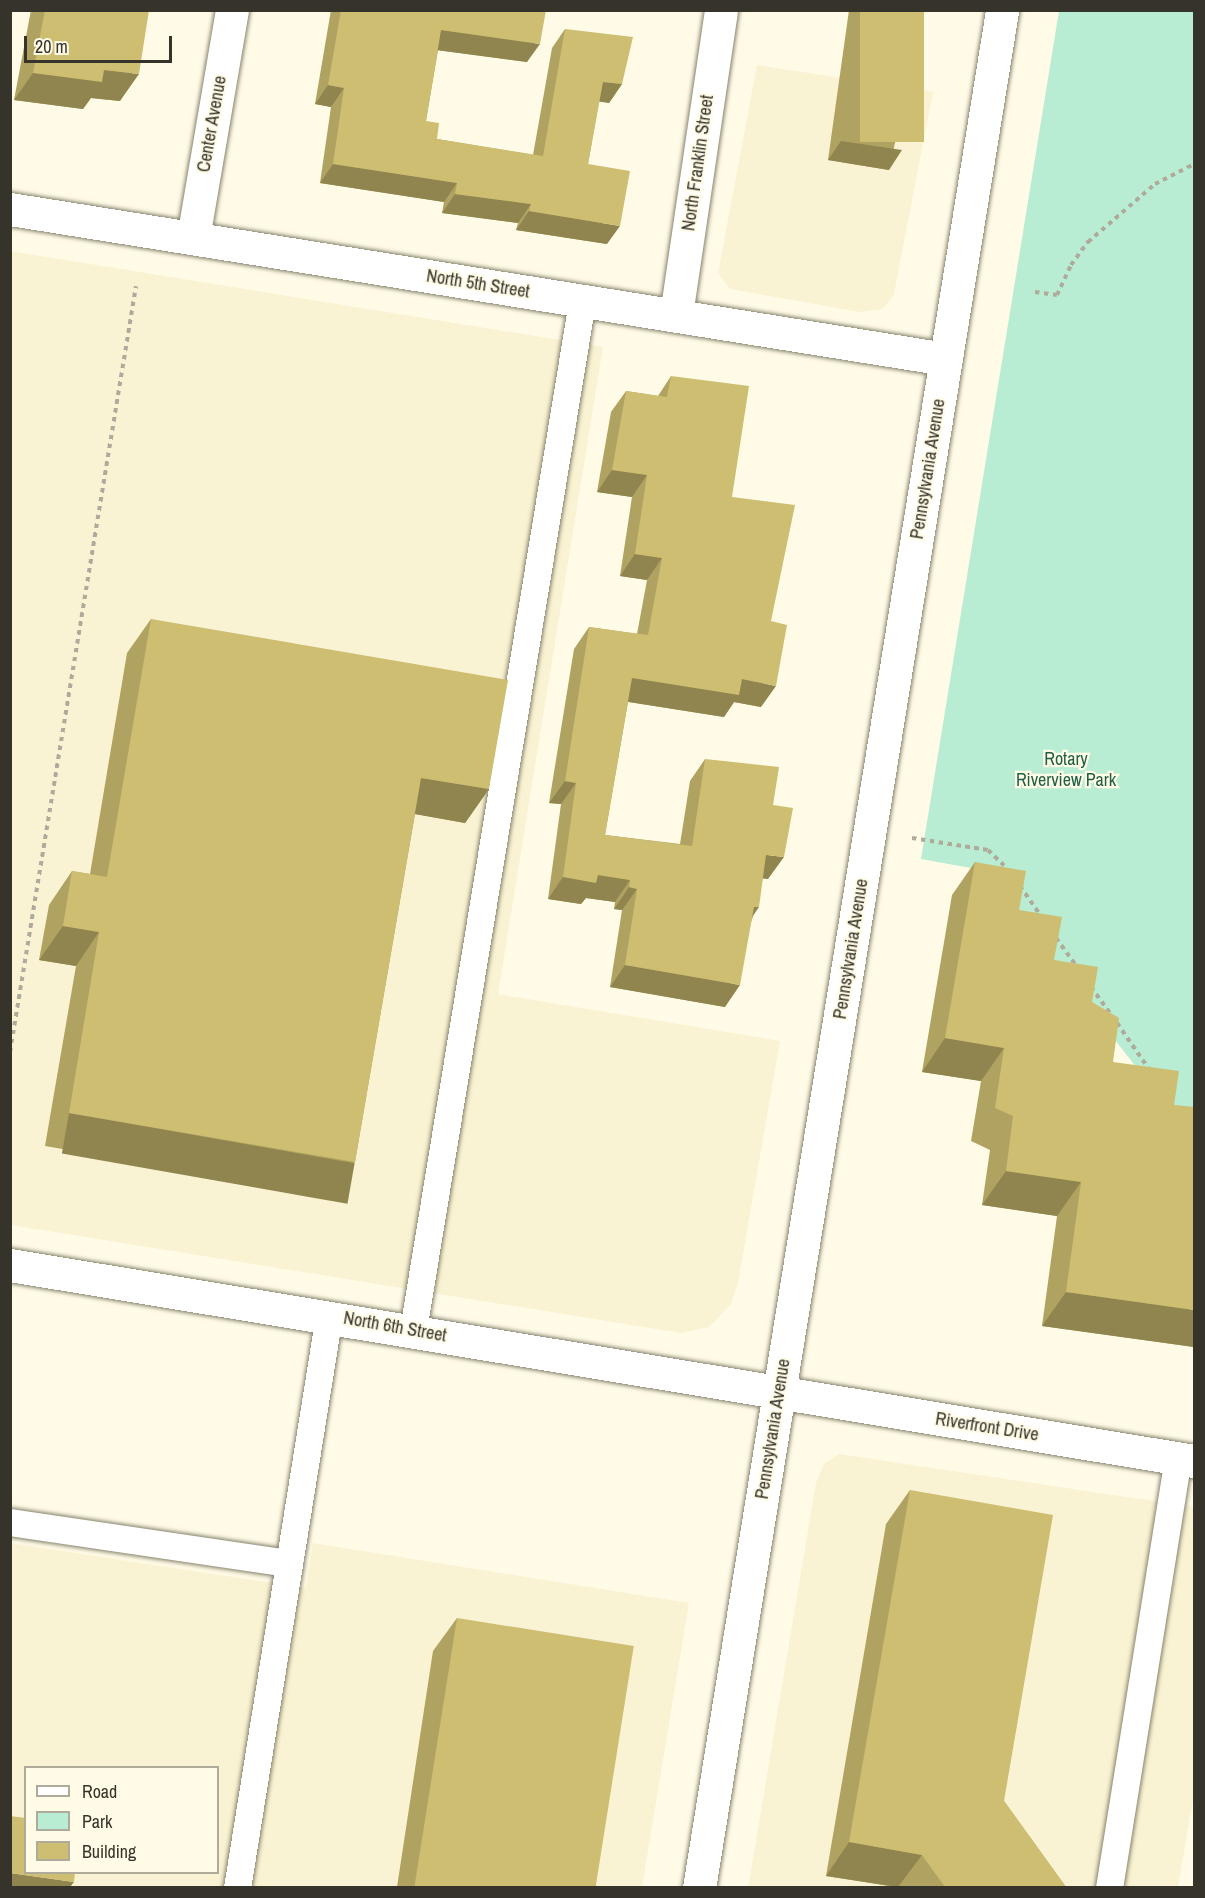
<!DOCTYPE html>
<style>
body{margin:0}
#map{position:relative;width:1205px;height:1898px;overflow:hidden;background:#fffbe7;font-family:"Archivo Narrow",sans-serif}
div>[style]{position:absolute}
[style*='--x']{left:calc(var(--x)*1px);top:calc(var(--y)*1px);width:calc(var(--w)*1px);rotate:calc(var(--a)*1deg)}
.built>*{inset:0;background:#f9f3d3}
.green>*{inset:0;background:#b8ecd3}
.path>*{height:4px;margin-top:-2px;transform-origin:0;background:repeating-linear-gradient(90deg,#aeab9b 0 4.5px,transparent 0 9px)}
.roads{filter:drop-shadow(0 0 2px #87836d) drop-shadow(0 0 2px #87836d)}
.lane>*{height:27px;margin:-13.5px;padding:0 13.5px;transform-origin:13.5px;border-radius:13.5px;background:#fff}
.street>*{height:33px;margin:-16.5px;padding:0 16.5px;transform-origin:16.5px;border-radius:16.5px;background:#fff}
.secondary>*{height:33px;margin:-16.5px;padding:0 16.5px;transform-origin:16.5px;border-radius:16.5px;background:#fff}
.wall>*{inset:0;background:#b0a361}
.shaded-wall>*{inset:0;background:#90854f;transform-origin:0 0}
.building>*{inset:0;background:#cdbe71;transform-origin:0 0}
span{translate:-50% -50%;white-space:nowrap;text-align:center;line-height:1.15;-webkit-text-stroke:4.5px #fffbe7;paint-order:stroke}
.street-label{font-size:18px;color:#36342a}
.park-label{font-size:18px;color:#1f5f46}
.frame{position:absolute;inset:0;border:12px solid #36342a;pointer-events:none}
.legend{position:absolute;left:24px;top:1766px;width:195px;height:108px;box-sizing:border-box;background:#fffbe7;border:2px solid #afab9b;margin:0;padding:8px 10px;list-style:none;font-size:18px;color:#36342a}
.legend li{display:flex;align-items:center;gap:12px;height:30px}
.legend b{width:30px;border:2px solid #afab9b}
.scale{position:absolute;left:24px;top:36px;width:148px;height:27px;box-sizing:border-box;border:3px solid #36342a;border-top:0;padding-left:8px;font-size:18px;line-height:21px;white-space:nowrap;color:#36342a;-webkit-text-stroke:4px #fffbe7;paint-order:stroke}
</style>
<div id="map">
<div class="built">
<i style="clip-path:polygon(757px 65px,933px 92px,894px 294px,883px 309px,860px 312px,730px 289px,718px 273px)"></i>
<i style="clip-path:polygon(10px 251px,603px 347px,498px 994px,780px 1041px,738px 1283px,731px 1304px,709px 1327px,681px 1333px,11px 1225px)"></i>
<i style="clip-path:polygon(839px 1454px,1194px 1507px,1194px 1793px,1178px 1887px,748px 1888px,816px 1483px,824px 1464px)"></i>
<i style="clip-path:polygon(evenodd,10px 1543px,306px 1588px,313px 1543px,689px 1603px,642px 1887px,11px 1887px,10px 1543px,26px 1768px,218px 1768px,218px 1872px,26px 1872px,26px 1768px)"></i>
</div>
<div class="green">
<i style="clip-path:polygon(1059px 11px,1194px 11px,1194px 1141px,982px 870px,921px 859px)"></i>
</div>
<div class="path">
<i style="--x:1035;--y:292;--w:22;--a:8"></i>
<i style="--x:1057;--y:295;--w:33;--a:-65"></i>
<i style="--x:1071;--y:265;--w:29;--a:-54"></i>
<i style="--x:1088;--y:242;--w:89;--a:-40.9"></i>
<i style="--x:1155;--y:184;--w:44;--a:-27.1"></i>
<i style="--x:912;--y:838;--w:77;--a:9"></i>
<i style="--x:988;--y:850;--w:29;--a:44"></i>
<i style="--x:1020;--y:886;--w:38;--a:55"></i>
<i style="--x:1056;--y:938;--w:34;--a:54"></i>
<i style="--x:1091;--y:987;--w:34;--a:54"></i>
<i style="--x:1117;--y:1023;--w:56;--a:55.2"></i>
<i style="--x:10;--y:1052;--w:776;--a:-80.66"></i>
</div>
<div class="roads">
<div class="lane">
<i style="--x:413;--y:1330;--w:1043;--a:-80.67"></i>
<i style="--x:10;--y:1522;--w:282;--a:8.4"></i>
<i style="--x:237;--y:1888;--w:580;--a:-80.88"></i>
<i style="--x:1109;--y:1888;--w:435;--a:-80.9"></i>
</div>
<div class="street">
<i style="--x:10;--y:209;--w:947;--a:9.11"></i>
<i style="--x:193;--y:238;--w:231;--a:-80.3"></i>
<i style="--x:676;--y:315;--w:308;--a:-81.6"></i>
<i style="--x:10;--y:1265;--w:1200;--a:9.4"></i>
</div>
<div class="secondary">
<i style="--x:699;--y:1888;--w:1902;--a:-80.83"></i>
</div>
</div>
<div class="wall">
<i style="clip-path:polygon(31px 10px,149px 10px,120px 101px,91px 98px,83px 109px,14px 100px)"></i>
<i style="clip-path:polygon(331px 10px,546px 10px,527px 62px,438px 50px,426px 121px,437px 139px,533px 155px,552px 48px,565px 29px,622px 84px,609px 103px,599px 101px,588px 164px,607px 244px,516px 230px,518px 223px,442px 213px,444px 202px,320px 183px,331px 107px,315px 104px)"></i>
<i style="clip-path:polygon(849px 10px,924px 10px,889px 170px,828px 160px)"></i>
<i style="clip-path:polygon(671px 376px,732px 497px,771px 621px,761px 707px,734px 702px,724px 717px,628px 702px,605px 835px,680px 844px,690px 781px,705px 759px,773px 805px,768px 879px,763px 878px,753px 916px,725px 1007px,610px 987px,622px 910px,614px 909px,615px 902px,586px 898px,581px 904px,548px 899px,561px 804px,549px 803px,574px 649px,589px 627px,637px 634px,647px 580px,620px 576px,632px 497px,597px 492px,611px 412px,626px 391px,658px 396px)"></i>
<i style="clip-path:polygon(151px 619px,489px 789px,465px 823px,415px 814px,355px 1162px,332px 1195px,45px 1146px,76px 966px,39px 960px,49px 905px,72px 871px,90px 874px,127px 653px)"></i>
<i style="clip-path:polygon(975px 862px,1019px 910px,1054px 960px,1092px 1002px,1113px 1062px,1174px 1105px,1194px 1347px,1042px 1326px,1057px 1216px,982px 1205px,990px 1150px,971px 1141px,981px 1081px,922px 1072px,952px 895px)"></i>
<i style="clip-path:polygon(910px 1490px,1004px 1801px,1066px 1887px,895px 1887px,826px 1876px,886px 1524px)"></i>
<i style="clip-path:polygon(457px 1618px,597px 1887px,397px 1887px,433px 1651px)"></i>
</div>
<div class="shaded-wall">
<i style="clip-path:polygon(441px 30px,540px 44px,527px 62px,428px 49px)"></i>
<i style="clip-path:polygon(104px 70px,139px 74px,120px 101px,91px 98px,83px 109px,14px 100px,33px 73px)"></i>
<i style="clip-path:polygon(603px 82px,622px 84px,609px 103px,589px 100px)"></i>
<i style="clip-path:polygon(328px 85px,344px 88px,331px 107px,315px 104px)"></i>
<i style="clip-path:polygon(841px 141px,902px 150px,889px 170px,828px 160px)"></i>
<i style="clip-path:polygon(333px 164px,457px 183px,444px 202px,320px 183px)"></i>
<i style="clip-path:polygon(455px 194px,531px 204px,518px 223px,442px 213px)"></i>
<i style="clip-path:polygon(529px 211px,620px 226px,607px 244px,516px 230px)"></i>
<i style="clip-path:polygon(612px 470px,647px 475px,632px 497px,597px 492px)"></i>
<i style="clip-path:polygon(635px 554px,662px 558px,647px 580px,620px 576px)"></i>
<i style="clip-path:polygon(632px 678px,742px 679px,776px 686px,761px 707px,734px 702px,724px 717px,617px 700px)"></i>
<i style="clip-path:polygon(421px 778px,489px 789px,465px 823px,398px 811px)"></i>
<i style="clip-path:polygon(565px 781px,576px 783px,561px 804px,549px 803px)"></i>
<i style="clip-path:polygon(766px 855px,784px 857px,768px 879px,751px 877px)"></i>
<i style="clip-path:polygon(598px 875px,630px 880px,615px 902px,586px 898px,581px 904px,548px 899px,563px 877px)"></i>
<i style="clip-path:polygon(629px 887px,637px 889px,622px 910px,614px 909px)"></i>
<i style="clip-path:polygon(754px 907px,759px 907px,744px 929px)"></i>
<i style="clip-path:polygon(63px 926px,99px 932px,76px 966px,39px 960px)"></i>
<i style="clip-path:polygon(625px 965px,740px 985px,725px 1007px,610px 987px)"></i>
<i style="clip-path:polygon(945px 1038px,1004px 1048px,981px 1081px,922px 1072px)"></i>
<i style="left:69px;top:1113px;width:290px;height:41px;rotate:10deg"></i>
<i style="clip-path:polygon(1006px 1171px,1081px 1182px,1057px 1216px,982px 1205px)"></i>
<i style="clip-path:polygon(1066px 1292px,1194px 1310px,1194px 1347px,1042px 1326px)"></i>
<i style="clip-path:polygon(849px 1842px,922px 1855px,898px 1887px,826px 1876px)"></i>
<i style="clip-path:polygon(10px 1873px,74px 1882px,70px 1887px,10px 1887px)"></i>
</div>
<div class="building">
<i style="clip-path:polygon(45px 10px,149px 10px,139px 74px,104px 70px,102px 82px,33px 73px)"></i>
<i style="clip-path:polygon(341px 10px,546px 10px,540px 44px,441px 30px,426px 121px,439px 123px,437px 139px,543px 156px,565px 29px,633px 37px,622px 84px,603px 82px,588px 164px,630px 171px,620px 226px,529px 211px,531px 204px,455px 194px,457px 183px,333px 164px,344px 88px,328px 85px)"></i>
<i style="left:860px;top:10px;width:64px;height:132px"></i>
<i style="clip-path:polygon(671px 376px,749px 386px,732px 497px,795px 505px,771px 621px,787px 625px,776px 686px,742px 679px,739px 695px,632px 678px,605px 835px,692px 846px,705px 759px,779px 767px,773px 805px,793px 808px,784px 857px,766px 855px,759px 907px,754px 907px,740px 985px,625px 965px,637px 889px,629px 887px,630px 880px,598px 875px,596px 883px,563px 877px,576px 783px,565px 781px,589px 627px,648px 635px,662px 558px,635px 554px,647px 475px,612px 470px,626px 391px,667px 397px)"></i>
<i style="clip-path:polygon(151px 619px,508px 680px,489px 789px,421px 778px,355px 1162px,69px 1113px,99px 932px,63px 926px,72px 871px,107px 877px)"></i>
<i style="clip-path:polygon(975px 862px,1026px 871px,1019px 910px,1062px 917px,1054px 960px,1098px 967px,1092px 1002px,1119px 1018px,1113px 1062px,1179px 1071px,1174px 1105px,1194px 1107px,1194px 1310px,1066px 1292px,1081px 1182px,1006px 1171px,1013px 1116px,995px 1108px,1004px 1048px,945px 1038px)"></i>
<i style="clip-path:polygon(910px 1490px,1053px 1515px,1004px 1801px,1066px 1887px,945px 1887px,922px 1855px,849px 1842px)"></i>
<i style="left:457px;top:1618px;width:179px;height:272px;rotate:9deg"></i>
<i style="clip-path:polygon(10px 1816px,26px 1818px,26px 1872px,75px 1872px,74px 1882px,10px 1873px)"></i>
</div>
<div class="street-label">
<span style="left:212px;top:124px;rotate:-80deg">Center Avenue</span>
<span style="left:698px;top:163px;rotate:-82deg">North Franklin Street</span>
<span style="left:478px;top:284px;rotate:9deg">North 5th Street</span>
<span style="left:928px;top:469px;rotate:-81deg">Pennsylvania Avenue</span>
<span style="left:851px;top:949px;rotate:-81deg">Pennsylvania Avenue</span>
<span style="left:395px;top:1327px;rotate:10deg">North 6th Street</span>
<span style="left:987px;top:1427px;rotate:9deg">Riverfront Drive</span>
<span style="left:773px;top:1429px;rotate:-81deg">Pennsylvania Avenue</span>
</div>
<div class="park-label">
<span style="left:1066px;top:770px">Rotary<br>Riverview Park</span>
</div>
<div class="frame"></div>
<ul class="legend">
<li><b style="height:8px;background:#fff"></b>Road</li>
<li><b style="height:16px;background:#b8ecd3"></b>Park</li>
<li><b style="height:16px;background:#cdbe71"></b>Building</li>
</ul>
<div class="scale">20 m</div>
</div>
